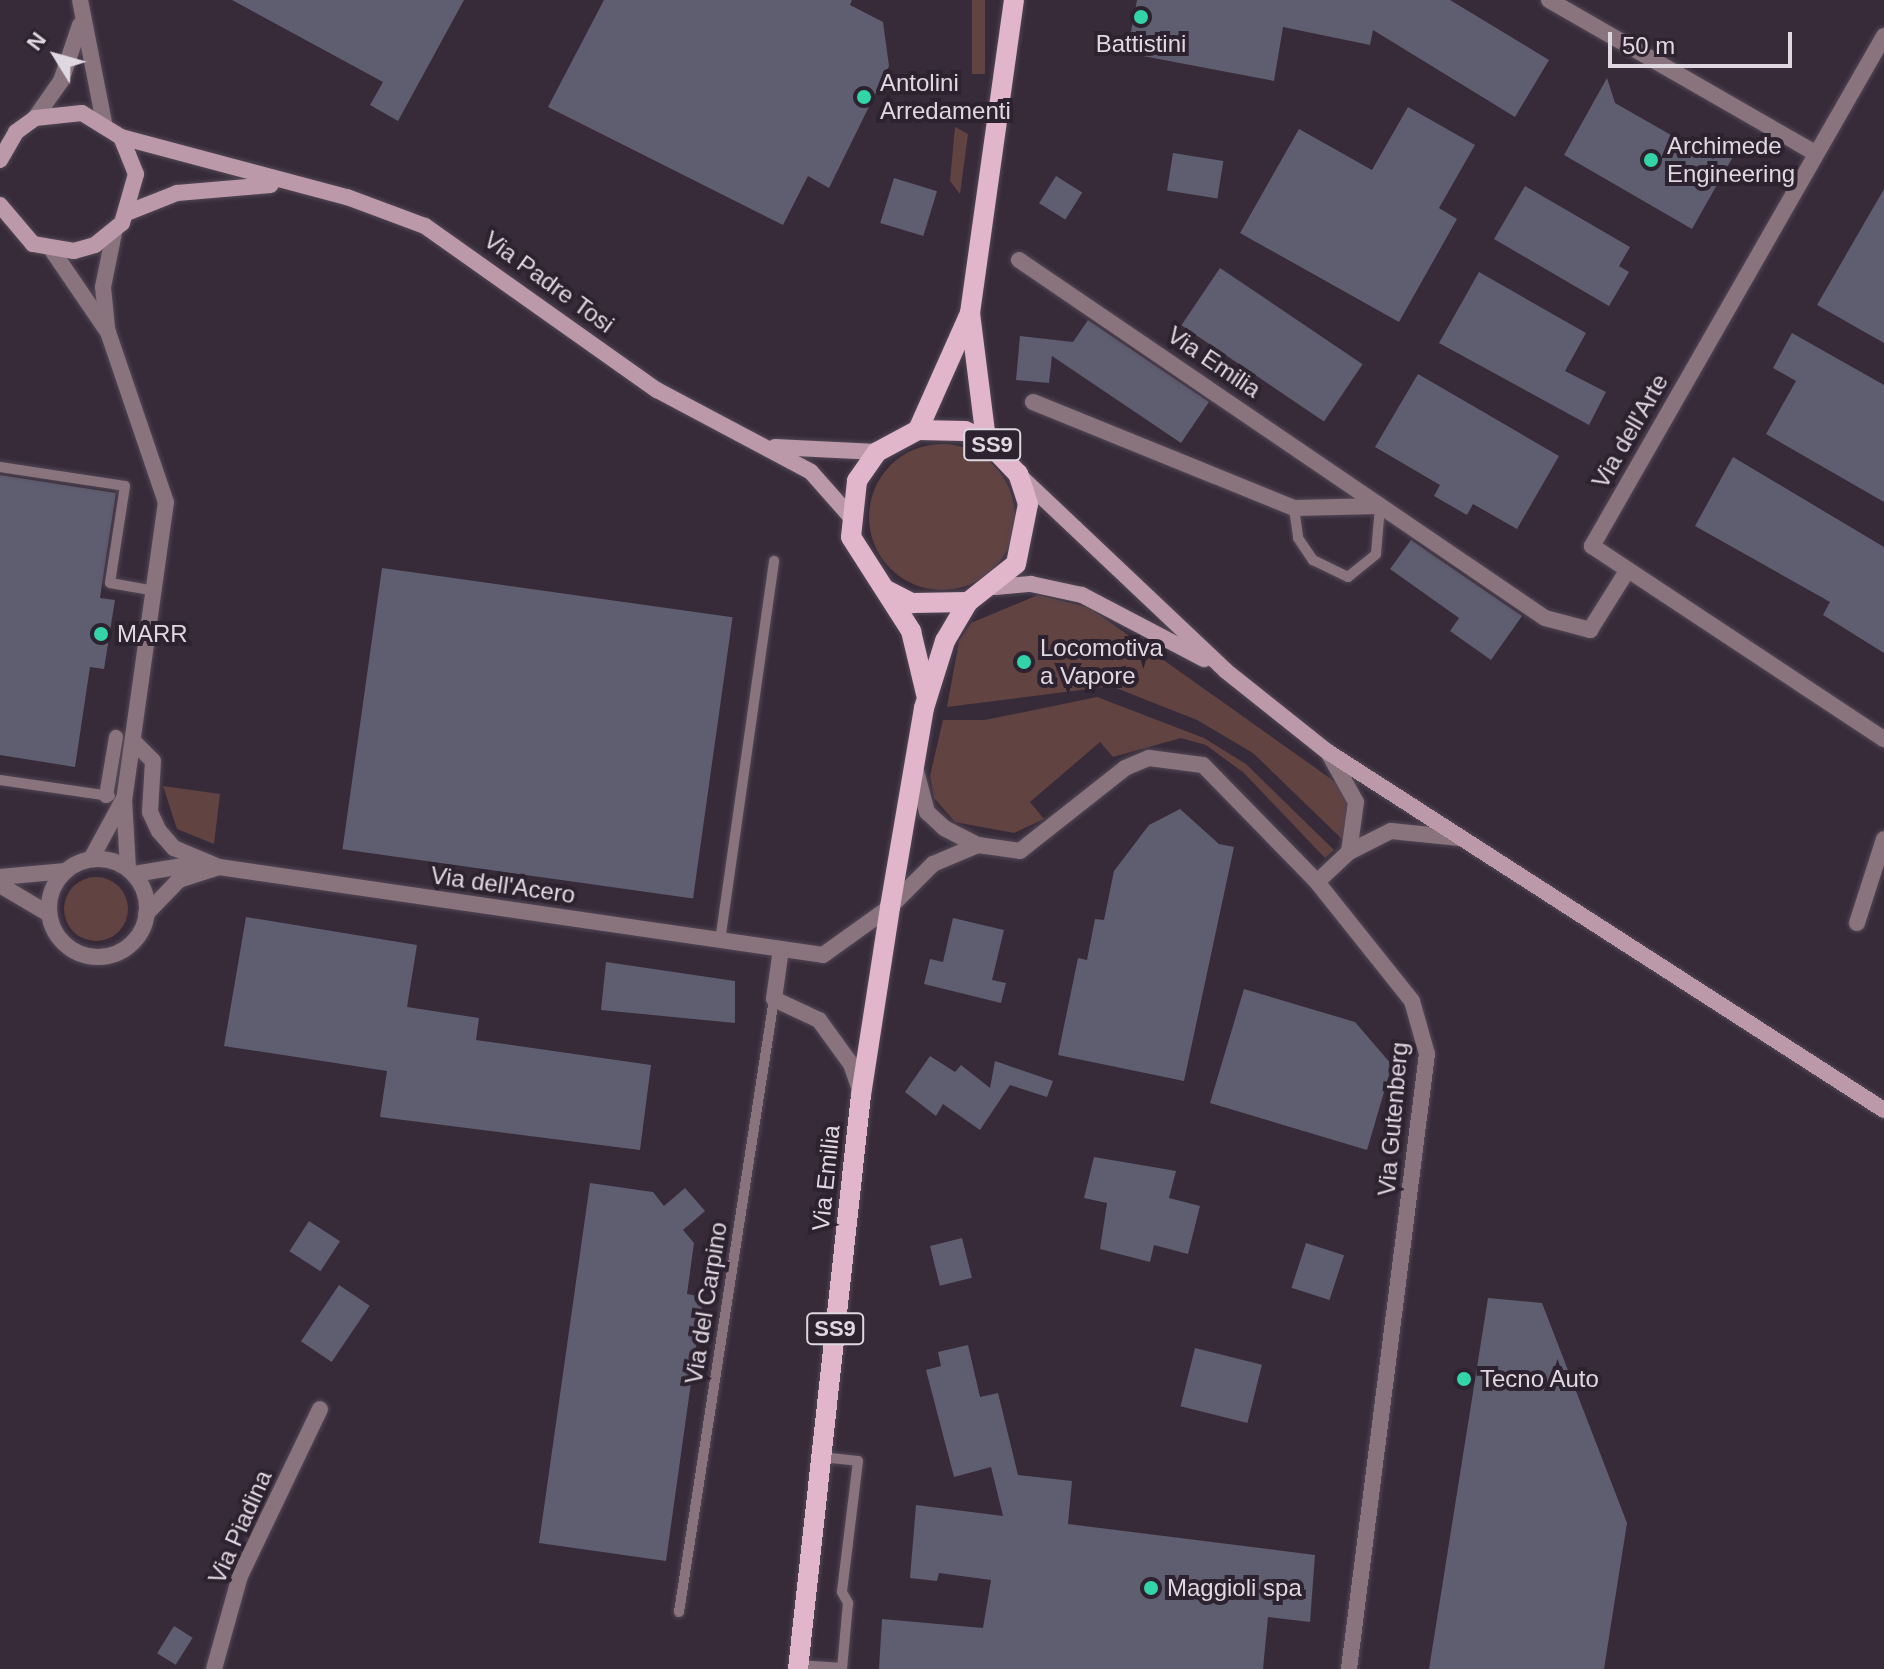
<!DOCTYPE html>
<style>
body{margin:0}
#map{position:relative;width:1884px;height:1669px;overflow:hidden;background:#372b3a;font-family:Arial,sans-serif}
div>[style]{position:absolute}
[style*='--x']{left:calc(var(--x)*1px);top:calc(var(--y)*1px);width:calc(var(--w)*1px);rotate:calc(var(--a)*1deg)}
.green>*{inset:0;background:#614342;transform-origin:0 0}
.round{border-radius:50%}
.building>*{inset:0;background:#5f5d70;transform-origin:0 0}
.roads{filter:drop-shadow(0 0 2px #524755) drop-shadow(0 0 2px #524755)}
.service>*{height:10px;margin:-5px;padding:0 5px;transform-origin:5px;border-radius:5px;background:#89737d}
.pedestrian>*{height:14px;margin:-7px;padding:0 7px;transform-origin:7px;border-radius:7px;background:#89737d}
.minor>*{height:16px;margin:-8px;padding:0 8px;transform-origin:8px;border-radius:8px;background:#89737d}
.tertiary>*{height:16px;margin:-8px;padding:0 8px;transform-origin:8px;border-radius:8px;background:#89737d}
.tertiary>.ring{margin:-8px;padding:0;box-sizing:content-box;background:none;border:16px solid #89737d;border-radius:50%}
.secondary>*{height:16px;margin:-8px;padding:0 8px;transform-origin:8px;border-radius:8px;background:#bb99a8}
.primary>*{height:20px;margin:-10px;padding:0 10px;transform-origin:10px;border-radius:10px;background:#e2b6ca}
.dots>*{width:22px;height:22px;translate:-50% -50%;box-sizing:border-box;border:4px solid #2d222f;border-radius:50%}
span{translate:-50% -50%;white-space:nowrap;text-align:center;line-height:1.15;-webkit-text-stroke:8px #2d222f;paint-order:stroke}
.shield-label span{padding:2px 6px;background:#2d222f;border:2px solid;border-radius:6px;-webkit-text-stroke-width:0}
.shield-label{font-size:22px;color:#dfd8e1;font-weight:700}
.poi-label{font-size:24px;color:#dfd8e1}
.left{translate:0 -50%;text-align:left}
.street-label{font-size:24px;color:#dfd8e1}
.north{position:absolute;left:16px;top:16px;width:80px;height:80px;-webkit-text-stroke:6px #2d222f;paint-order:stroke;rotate:307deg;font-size:22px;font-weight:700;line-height:32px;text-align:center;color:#dfd8e1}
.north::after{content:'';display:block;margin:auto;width:28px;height:36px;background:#dfd8e1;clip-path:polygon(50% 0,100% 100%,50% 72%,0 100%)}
.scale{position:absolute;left:1608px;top:32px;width:184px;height:36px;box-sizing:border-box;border:4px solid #dfd8e1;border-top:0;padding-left:10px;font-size:24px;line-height:28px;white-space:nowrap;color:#dfd8e1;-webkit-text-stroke:6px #2d222f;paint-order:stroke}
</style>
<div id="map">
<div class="green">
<i style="left:972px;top:0;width:13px;height:74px"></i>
<i style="clip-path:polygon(955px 127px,968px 134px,960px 194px,950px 181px)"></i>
<i class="round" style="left:869px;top:444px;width:146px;height:146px"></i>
<i style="clip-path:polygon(1038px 595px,1090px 608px,1348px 791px,1353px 803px,1344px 841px,1253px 753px,1197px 720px,1111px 686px,947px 707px,959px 641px,971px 623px)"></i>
<i style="clip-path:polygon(1097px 697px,1204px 738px,1246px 764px,1334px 850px,1325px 858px,1244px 773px,1206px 745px,1181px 738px,1113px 757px,1100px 742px,1030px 802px,1044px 819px,1014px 833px,955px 822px,934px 798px,930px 776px,943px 720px,985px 720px)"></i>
<i style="clip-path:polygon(163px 786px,220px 794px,214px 844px,177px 829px)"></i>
<i class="round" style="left:64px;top:877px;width:64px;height:64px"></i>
</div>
<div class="building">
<i style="clip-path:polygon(232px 0,464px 0,398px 121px,370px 105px,383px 82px)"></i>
<i style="clip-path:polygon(604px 0,852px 0,850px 5px,883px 22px,889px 66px,829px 188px,808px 176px,783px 225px,548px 107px)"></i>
<i style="clip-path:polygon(1137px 0,1450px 0,1549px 60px,1515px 117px,1373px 30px,1370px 45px,1283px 27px,1274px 81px,1127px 53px)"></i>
<i style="clip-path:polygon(1607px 78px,1615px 103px,1713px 159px,1739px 146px,1692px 229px,1564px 155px)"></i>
<i style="clip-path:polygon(1408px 107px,1475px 145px,1439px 208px,1457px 219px,1399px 322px,1240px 233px,1299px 129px,1372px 170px)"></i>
<i style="left:1173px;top:153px;width:51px;height:38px;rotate:9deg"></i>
<i style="left:1056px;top:176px;width:31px;height:32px;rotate:32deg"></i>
<i style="left:894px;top:178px;width:45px;height:47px;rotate:17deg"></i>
<i style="clip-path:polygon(1525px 186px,1630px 247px,1619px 266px,1629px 272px,1609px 306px,1494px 239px)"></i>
<i style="clip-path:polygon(1884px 189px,1884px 343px,1817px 305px)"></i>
<i style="left:1220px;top:268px;width:172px;height:69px;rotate:34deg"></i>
<i style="clip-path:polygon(1479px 272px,1586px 333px,1565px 371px,1606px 392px,1589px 425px,1439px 343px)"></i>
<i style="clip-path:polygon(1088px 320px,1209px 402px,1181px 443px,1052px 356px,1049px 383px,1016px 380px,1020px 336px,1073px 342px)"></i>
<i style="clip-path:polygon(1792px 333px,1884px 385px,1884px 502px,1766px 434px,1796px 381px,1773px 368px)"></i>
<i style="clip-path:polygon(1418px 374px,1559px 456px,1517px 529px,1473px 504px,1467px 515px,1434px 496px,1440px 485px,1375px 447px)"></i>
<i style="clip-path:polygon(1733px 457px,1884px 547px,1884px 653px,1823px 615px,1830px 602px,1695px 526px)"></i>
<i style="clip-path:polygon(0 475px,116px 493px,100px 598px,115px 600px,104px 669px,90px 667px,75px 767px,0 755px)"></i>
<i style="clip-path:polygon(1411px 540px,1522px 616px,1491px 660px,1450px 631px,1459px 618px,1390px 569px)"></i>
<i style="left:382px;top:568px;width:354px;height:284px;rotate:8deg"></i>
<i style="clip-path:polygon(1180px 809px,1219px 844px,1234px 847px,1184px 1081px,1058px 1055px,1078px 958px,1087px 960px,1095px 919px,1104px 920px,1114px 871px,1149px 825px)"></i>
<i style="clip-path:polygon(246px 917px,417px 945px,407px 1007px,479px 1018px,476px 1040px,651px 1065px,640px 1150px,380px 1117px,387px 1071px,224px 1046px)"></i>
<i style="clip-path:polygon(953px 918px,1004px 930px,992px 980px,1006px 983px,1001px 1003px,924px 984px,930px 959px,943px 962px)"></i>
<i style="clip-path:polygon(606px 962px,735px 981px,735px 1023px,601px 1010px)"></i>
<i style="clip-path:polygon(1244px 989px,1355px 1022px,1392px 1065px,1367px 1150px,1210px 1103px)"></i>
<i style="clip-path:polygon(930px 1056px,955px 1072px,961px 1065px,990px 1088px,995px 1061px,1053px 1081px,1047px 1097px,1010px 1085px,980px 1130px,943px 1104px,936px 1116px,905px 1092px)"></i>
<i style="clip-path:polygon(1094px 1157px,1176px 1171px,1169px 1198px,1200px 1206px,1188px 1254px,1154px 1245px,1150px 1262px,1100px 1249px,1107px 1203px,1084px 1198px)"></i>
<i style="clip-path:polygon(590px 1183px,653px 1192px,664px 1206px,685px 1188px,705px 1211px,683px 1230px,694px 1243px,687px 1294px,703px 1297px,666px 1561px,539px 1543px)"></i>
<i style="left:309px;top:1221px;width:37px;height:36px;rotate:33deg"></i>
<i style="left:962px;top:1238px;width:41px;height:33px;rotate:76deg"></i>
<i style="left:1306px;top:1243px;width:40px;height:47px;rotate:18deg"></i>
<i style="left:339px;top:1285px;width:37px;height:68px;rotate:34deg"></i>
<i style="clip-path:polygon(1488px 1298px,1542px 1303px,1627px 1523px,1604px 1669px,1429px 1669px)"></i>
<i style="clip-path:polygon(968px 1345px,980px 1397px,998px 1393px,1018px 1475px,1072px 1481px,1068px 1524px,1315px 1555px,1310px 1622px,1268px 1617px,1263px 1669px,879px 1669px,882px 1619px,983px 1628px,991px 1580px,939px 1573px,937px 1581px,910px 1578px,916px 1505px,1003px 1516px,991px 1467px,954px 1477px,926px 1370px,941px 1366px,938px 1352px)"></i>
<i style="left:1195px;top:1348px;width:69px;height:60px;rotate:14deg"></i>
<i style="left:174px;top:1626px;width:22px;height:32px;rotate:32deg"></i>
</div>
<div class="roads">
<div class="service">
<i style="--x:0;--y:467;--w:126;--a:8.6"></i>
<i style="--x:125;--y:486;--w:98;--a:98.8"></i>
<i style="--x:110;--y:583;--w:47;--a:9.9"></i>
<i style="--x:1294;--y:508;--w:30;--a:82"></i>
<i style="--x:1298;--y:538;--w:27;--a:56"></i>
<i style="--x:1313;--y:560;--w:39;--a:26"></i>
<i style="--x:1348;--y:577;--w:36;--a:-39"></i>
<i style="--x:1376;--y:554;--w:48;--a:-85.2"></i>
<i style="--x:0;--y:780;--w:111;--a:8.3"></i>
<i style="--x:720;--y:941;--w:384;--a:-81.9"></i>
<i style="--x:821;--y:1457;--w:37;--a:6"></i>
<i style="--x:858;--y:1461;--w:132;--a:97"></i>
<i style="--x:842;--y:1592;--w:13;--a:61"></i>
<i style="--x:848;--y:1603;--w:66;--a:95.2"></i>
<i style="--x:679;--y:1612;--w:620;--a:-81.19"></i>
<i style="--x:798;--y:1665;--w:44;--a:3.9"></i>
</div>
<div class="pedestrian">
<i style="--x:106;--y:796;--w:60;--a:-80.4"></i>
</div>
<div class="minor">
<i style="--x:80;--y:0;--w:124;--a:78.9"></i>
<i style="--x:1549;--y:0;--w:307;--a:29.9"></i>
<i style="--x:1884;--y:36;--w:588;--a:119.79"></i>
<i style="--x:1592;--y:546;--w:350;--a:33.5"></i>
<i style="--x:35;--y:118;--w:45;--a:-54.9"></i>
<i style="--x:61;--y:81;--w:59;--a:-71.3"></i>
<i style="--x:1019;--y:260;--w:636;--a:34.24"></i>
<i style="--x:1545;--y:618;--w:47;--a:14.9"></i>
<i style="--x:1590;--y:630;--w:70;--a:-57.9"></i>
<i style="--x:1033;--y:402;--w:282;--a:22.1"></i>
<i style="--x:1294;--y:508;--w:86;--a:-1.3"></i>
<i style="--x:1328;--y:752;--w:57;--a:60.8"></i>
<i style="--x:1356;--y:802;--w:50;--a:98"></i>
<i style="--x:915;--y:767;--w:47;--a:75.1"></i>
<i style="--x:927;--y:812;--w:23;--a:43"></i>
<i style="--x:944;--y:828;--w:38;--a:27"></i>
<i style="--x:978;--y:845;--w:42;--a:8.1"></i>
<i style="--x:1020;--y:851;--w:134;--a:-38.3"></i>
<i style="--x:1125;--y:768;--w:26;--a:-23"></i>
<i style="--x:1149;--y:758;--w:54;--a:7.4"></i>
<i style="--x:1203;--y:765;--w:163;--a:45.7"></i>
<i style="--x:1317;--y:882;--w:152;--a:51.4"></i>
<i style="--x:1412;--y:1001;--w:55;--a:74.2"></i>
<i style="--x:1427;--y:1054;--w:620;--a:97.23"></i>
<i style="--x:1317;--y:882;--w:44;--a:-43.2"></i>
<i style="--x:1349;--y:852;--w:47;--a:-26.6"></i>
<i style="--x:1391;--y:831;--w:69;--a:5.8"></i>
<i style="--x:890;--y:907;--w:61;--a:-45"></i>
<i style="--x:933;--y:864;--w:49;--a:-22.9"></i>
<i style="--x:1857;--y:923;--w:88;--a:-72.2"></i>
<i style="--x:214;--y:1669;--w:97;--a:-74.4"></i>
<i style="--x:240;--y:1576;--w:185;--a:-64.4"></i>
</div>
<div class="tertiary">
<i style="--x:52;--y:250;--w:99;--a:55.7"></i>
<i style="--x:108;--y:332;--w:180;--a:71.2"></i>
<i style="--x:166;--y:502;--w:300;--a:98"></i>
<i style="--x:124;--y:799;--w:70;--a:86.7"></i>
<i style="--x:107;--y:327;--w:40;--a:-95.7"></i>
<i style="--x:103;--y:287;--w:55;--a:-78.5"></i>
<i style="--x:135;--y:743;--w:25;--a:45"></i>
<i style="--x:153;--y:761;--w:51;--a:93.4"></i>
<i style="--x:150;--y:812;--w:21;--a:65"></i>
<i style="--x:159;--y:831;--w:23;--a:49"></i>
<i style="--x:174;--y:848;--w:49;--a:22.9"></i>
<i style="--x:219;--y:867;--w:610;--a:8.29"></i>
<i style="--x:823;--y:955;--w:82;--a:-35.6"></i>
<i style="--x:91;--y:859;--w:67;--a:-61.5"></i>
<i class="ring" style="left:49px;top:859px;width:82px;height:82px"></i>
<i style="--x:134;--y:874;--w:68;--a:-9.3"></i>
<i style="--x:0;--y:877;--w:66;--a:-5.2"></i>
<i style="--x:0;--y:885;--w:57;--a:30.6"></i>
<i style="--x:146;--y:914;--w:47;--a:-45.9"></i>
<i style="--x:179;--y:880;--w:40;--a:-18"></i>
<i style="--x:781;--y:949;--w:50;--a:98"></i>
<i style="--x:774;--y:999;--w:50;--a:25"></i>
<i style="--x:819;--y:1020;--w:54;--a:54"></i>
<i style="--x:851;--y:1064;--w:31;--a:71"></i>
</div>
<div class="secondary">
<i style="--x:121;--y:137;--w:234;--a:14.9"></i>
<i style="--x:347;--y:197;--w:83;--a:20.4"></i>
<i style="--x:425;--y:226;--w:284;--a:35.3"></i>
<i style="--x:657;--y:390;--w:174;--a:28"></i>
<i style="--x:811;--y:472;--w:57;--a:48.5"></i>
<i style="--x:0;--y:160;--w:32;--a:-60"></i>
<i style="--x:16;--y:132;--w:24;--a:-36"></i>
<i style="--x:35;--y:118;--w:47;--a:-6.1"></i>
<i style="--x:82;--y:113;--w:46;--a:31.6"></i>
<i style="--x:121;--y:137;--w:40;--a:68"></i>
<i style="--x:136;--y:174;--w:51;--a:105.9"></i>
<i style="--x:122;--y:223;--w:35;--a:141"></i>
<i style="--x:95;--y:245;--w:22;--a:164"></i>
<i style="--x:74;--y:251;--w:42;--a:-170.3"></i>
<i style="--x:33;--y:244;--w:51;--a:-130.2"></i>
<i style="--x:129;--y:212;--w:52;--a:-21.6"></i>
<i style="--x:177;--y:193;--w:94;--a:-4.9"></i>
<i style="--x:775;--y:447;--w:102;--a:2.8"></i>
<i style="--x:1021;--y:477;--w:282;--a:43.4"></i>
<i style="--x:1226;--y:671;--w:130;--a:38.5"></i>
<i style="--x:1328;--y:752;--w:661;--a:32.78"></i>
<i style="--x:995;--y:587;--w:36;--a:-5"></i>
<i style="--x:1031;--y:584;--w:52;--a:12.2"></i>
<i style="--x:1082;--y:595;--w:138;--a:27.7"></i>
</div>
<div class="primary">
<i style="--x:970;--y:313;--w:128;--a:82.8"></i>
<i style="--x:918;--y:430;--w:128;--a:-66"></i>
<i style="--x:970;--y:313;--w:316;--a:-82"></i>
<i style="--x:886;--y:590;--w:29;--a:27"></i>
<i style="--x:912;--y:603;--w:56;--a:-1"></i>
<i style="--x:968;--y:602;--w:61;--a:-38.4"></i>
<i style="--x:1016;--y:564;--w:61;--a:-78.7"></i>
<i style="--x:1028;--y:504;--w:32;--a:-108"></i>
<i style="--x:1018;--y:474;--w:47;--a:-133.3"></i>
<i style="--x:986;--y:440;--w:23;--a:-157"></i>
<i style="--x:965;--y:431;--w:47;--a:-178.8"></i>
<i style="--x:918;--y:430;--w:47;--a:151.8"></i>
<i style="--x:877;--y:452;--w:35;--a:125"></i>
<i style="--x:857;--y:481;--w:56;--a:96.1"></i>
<i style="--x:851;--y:537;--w:112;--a:57.4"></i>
<i style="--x:911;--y:631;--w:65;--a:76.6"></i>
<i style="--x:798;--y:1669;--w:577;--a:-83.74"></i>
<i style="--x:861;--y:1095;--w:190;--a:-81.2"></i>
<i style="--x:890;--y:907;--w:202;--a:-80.3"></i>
<i style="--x:924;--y:708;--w:70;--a:-72.6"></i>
<i style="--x:945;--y:641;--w:45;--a:-59.5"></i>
</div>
</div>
<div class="dots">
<i style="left:1141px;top:17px;background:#32d4a8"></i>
<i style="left:864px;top:97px;background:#32d4a8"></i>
<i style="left:1651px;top:160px;background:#32d4a8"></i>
<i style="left:101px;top:634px;background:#32d4a8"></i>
<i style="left:1024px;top:662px;background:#32d4a8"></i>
<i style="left:1464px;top:1379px;background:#32d4a8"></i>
<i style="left:1151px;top:1588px;background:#32d4a8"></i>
</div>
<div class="shield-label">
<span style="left:992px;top:445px">SS9</span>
<span style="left:835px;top:1329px">SS9</span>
</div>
<div class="poi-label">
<span style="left:1141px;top:44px">Battistini</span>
<span class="left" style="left:880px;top:97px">Antolini<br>Arredamenti</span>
<span class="left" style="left:1667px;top:160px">Archimede<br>Engineering</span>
<span class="left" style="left:117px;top:634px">MARR</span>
<span class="left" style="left:1040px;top:662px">Locomotiva<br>a Vapore</span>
<span class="left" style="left:1480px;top:1379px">Tecno Auto</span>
<span class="left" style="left:1167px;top:1588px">Maggioli spa</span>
</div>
<div class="street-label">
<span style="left:549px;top:282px;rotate:36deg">Via Padre Tosi</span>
<span style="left:1214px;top:362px;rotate:34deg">Via Emilia</span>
<span style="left:1630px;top:431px;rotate:-60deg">Via dell'Arte</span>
<span style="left:503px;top:885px;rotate:8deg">Via dell'Acero</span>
<span style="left:1393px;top:1119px;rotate:-85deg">Via Gutenberg</span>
<span style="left:826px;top:1178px;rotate:-84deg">Via Emilia</span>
<span style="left:706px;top:1303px;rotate:-81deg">Via del Carpino</span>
<span style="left:240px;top:1527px;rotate:-66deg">Via Piadina</span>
</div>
<div class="north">N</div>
<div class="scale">50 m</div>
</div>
